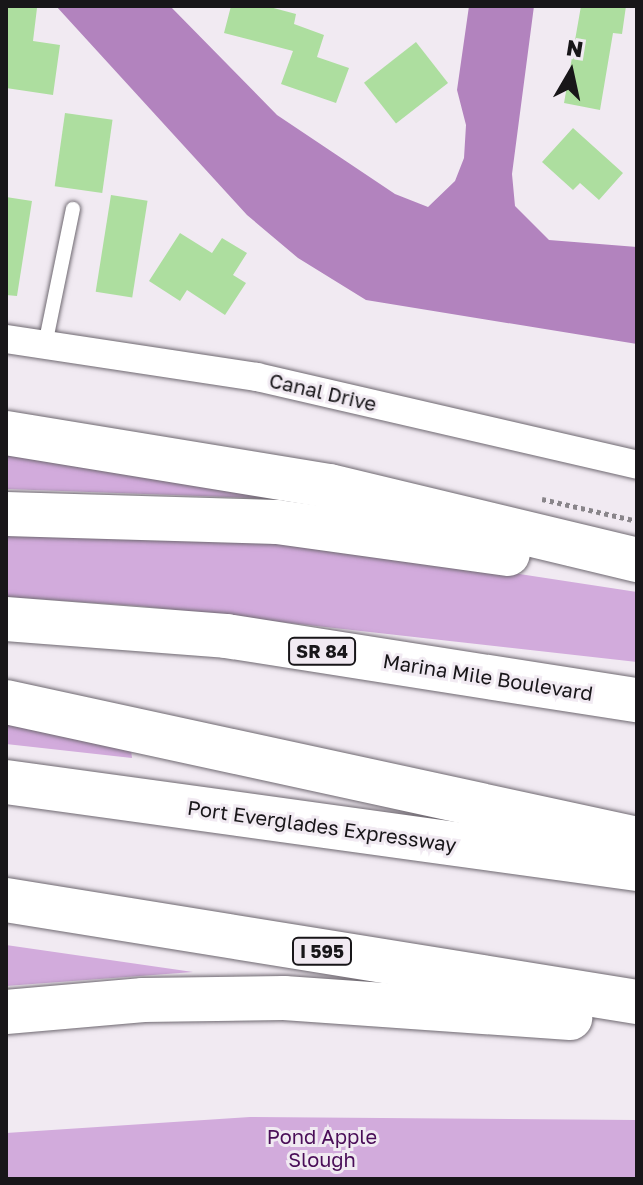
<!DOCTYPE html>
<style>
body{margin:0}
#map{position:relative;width:643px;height:1185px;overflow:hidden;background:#f1eaf2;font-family:"Golos Text",sans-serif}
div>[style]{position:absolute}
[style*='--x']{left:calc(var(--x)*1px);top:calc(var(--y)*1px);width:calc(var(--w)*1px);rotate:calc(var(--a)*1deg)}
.green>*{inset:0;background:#d2abdc}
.water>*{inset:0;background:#b283be}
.building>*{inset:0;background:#adde9f;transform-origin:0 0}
.path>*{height:5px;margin-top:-2.5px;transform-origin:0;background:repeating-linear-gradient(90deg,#89858a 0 4px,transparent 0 8px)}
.roads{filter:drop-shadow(0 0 2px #6f6971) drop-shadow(0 0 2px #6f6971)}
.service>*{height:14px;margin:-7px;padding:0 7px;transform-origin:7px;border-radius:7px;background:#fff}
.minor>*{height:28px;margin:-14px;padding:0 14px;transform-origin:14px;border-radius:14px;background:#fff}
.primary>*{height:44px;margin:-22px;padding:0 22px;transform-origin:22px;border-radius:22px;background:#fff}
.motorway>*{height:44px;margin:-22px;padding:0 22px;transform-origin:22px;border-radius:22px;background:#fff}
span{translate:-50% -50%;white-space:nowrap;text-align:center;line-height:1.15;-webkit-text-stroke:6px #f1eaf2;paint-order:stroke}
.shield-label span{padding:2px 6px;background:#f1eaf2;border:2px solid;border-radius:6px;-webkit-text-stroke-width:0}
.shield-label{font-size:18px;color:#181619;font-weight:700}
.street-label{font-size:20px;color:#181619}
.park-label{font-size:20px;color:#4a0e58}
.frame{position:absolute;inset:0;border:8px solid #181619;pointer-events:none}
.north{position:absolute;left:531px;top:32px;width:80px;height:80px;-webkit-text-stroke:6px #f1eaf2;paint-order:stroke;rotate:9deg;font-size:22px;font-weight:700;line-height:32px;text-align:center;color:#181619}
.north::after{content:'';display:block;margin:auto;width:28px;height:36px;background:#181619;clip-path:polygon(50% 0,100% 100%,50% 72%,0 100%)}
</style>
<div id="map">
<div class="green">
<i style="clip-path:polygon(6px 443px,330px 507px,256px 498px,6px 489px)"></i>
<i style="clip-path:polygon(6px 534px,331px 545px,637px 592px,637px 662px,139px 606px,6px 597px)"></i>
<i style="clip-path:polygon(6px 721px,131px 750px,132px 758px,6px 744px)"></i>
<i style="clip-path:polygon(6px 945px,193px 972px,6px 986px)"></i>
<i style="clip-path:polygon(250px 1117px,637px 1120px,637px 1179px,6px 1179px,6px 1133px)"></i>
</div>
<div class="water">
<i style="clip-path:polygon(56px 6px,170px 6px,277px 115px,395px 194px,428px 207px,455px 181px,464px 158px,466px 125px,457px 90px,469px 6px,534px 6px,512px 174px,515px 206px,549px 240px,637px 247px,637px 344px,366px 300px,298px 258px,247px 215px)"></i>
</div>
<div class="building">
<i style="clip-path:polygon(6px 6px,37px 8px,33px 41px,60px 45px,53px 95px,6px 88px)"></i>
<i style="clip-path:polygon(231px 6px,266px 6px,296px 14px,294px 24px,324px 35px,317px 57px,349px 68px,336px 103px,281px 84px,293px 51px,224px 33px)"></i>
<i style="clip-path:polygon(581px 6px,626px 6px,622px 34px,613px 33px,600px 110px,564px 103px)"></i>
<i style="left:416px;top:42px;width:52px;height:66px;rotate:52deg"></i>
<i style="left:65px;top:113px;width:48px;height:74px;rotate:8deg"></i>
<i style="clip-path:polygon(573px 128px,623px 173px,599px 200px,580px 183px,573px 190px,542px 162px)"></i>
<i style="left:111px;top:195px;width:37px;height:98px;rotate:9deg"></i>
<i style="clip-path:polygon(6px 197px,32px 201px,17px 296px,6px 295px)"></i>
<i style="clip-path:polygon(180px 233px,212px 253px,222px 238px,247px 253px,233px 275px,246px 283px,225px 315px,187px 290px,180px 301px,149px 281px)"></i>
</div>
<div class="path">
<i style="--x:542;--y:499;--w:98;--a:13"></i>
</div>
<div class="roads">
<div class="service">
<i style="--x:45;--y:345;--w:139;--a:-78.4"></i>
</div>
<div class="minor">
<i style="--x:6;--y:339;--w:254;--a:8.6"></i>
<i style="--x:257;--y:377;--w:390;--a:13"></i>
</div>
<div class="primary">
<i style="--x:6;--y:433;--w:327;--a:9.3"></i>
<i style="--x:329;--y:486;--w:317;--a:13.5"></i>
<i style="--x:6;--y:514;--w:271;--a:1.7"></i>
<i style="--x:277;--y:522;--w:233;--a:7.9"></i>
<i style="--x:6;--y:619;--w:221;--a:4.4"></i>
<i style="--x:226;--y:636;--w:416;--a:8.9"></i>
</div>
<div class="motorway">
<i style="--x:6;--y:702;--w:646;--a:12.25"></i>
<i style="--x:6;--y:782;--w:637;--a:7.85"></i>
<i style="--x:6;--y:900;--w:639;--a:9.18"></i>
<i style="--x:6;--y:1012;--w:138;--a:-5"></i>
<i style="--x:143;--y:1000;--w:141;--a:-0.8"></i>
<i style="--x:284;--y:998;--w:287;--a:4"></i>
</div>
</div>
<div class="shield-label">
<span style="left:322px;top:651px">SR 84</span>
<span style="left:322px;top:951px">I 595</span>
</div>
<div class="street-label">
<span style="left:323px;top:392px;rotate:13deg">Canal Drive</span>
<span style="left:488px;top:677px;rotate:9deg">Marina Mile Boulevard</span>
<span style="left:322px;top:826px;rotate:8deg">Port Everglades Expressway</span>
</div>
<div class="park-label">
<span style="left:322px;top:1148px">Pond Apple<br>Slough</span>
</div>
<div class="frame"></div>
<div class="north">N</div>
</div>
